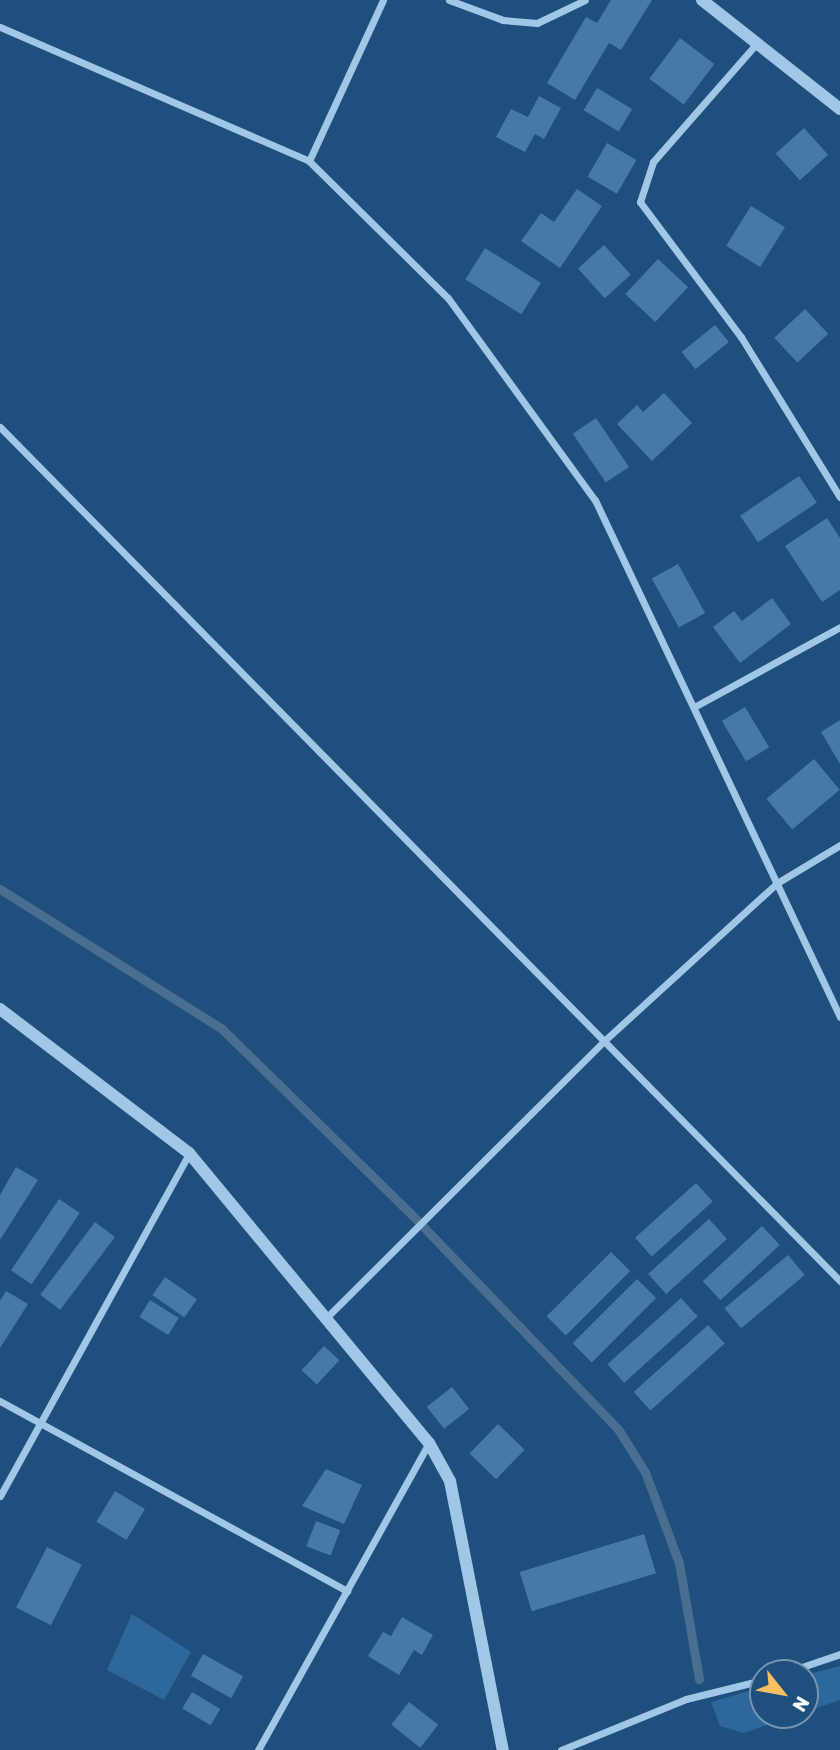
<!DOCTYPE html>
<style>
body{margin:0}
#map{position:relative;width:840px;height:1750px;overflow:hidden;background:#1e4f7d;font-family:Rubik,sans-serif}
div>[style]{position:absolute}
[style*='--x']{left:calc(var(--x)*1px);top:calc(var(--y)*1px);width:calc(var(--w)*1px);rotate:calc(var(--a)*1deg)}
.green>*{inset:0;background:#2e679a}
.stream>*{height:9px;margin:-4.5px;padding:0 4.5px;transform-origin:4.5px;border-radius:4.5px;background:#4a6e90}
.building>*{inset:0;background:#4779a7;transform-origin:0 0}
.minor>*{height:7px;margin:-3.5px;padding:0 3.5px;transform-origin:3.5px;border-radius:3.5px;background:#a1c7e7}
.tertiary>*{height:12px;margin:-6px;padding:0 6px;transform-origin:6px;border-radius:6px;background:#a1c7e7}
span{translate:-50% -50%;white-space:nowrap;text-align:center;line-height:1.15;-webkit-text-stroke:5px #1e4f7d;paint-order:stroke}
.north{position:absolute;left:749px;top:1659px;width:70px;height:70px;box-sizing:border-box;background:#1e4f7d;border:2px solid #7895b1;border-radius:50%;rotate:121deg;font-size:19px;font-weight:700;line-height:28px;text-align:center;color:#fff}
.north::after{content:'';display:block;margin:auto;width:24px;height:32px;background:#f6bf60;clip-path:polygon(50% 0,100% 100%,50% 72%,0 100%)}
</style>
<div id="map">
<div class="green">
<i style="clip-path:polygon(132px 1614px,191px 1652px,164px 1700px,107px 1670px)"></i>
<i style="clip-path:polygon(840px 1666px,840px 1700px,805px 1712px,805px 1675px)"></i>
<i style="clip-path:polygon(763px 1687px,763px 1715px,796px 1715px,744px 1733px,720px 1726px,711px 1702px)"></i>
</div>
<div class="stream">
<i style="--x:0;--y:889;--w:261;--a:32.2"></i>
<i style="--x:221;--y:1028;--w:267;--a:44.4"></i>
<i style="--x:412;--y:1215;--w:297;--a:46.1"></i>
<i style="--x:618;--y:1429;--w:51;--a:57.9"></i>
<i style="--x:645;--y:1472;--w:97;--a:69.5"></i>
<i style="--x:679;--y:1563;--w:118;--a:80.2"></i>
</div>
<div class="building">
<i style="clip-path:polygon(611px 0,652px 0,621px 50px,609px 43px,575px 100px,547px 83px,586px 17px,597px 23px)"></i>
<i style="left:680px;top:38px;width:43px;height:51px;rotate:37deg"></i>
<i style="left:597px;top:88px;width:41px;height:26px;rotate:31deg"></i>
<i style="clip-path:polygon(539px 96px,561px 108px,544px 139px,535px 134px,525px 152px,496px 137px,511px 109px,528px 117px)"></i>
<i style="left:804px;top:128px;width:36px;height:38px;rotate:48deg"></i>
<i style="left:607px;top:143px;width:34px;height:39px;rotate:30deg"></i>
<i style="clip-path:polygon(577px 189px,602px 206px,560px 268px,521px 241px,541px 213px,554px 222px)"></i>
<i style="left:751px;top:206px;width:40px;height:47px;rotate:32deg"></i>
<i style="left:604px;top:245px;width:40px;height:35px;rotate:48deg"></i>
<i style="left:485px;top:248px;width:66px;height:37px;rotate:32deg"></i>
<i style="left:658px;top:259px;width:41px;height:48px;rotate:43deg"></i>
<i style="left:805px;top:309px;width:34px;height:42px;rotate:47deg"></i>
<i style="left:715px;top:325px;width:22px;height:43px;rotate:51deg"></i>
<i style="clip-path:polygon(664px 393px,692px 423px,652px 461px,617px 424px,637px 405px,643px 412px)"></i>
<i style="left:596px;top:418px;width:59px;height:28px;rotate:56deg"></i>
<i style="left:799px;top:476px;width:32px;height:71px;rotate:56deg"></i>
<i style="clip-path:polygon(827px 518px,840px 538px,840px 590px,822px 602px,785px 546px)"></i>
<i style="left:678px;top:564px;width:56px;height:30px;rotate:61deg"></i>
<i style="clip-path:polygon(772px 598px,791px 624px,740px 663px,713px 627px,734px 611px,742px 621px)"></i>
<i style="left:745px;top:707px;width:47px;height:27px;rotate:59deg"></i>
<i style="clip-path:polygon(840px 720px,840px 764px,821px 732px)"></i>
<i style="left:814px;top:759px;width:40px;height:62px;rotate:50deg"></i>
<i style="clip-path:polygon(16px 1167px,38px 1180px,0 1240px,0 1195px)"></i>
<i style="left:696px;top:1183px;width:25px;height:82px;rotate:48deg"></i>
<i style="left:59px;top:1199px;width:25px;height:86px;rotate:34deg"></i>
<i style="left:709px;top:1219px;width:27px;height:82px;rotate:48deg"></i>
<i style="left:95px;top:1222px;width:25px;height:91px;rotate:37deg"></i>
<i style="left:762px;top:1226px;width:26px;height:81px;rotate:47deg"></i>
<i style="left:611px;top:1252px;width:27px;height:91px;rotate:45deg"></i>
<i style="left:788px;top:1255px;width:26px;height:83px;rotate:50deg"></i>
<i style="left:165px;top:1277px;width:39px;height:22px;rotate:35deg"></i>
<i style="left:637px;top:1279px;width:27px;height:91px;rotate:45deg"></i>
<i style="clip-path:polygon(6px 1291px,28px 1304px,0 1348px,0 1301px)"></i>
<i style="left:681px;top:1298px;width:25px;height:99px;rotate:48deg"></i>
<i style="left:150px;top:1300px;width:34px;height:20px;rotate:32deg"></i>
<i style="left:708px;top:1325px;width:25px;height:100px;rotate:48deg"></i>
<i style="left:324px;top:1346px;width:21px;height:33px;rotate:43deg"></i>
<i style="left:452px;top:1387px;width:28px;height:32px;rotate:52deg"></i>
<i style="left:498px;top:1424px;width:37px;height:41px;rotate:44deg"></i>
<i style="clip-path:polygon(326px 1469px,362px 1485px,344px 1524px,302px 1506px)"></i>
<i style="left:115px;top:1491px;width:35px;height:36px;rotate:31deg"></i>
<i style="left:316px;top:1521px;width:26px;height:27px;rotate:21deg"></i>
<i style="left:644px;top:1534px;width:41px;height:130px;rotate:73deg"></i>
<i style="left:47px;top:1547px;width:39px;height:68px;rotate:27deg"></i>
<i style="clip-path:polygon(402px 1617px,433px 1635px,422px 1655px,414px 1650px,399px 1675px,368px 1656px,383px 1632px,391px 1636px)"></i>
<i style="left:203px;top:1654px;width:46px;height:25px;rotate:29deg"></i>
<i style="left:192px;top:1692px;width:33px;height:19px;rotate:31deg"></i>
<i style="left:409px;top:1702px;width:37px;height:29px;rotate:38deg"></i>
</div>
<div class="minor">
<i style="--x:449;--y:0;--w:58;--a:20.3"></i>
<i style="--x:503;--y:20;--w:34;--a:5"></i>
<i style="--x:537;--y:23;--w:53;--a:-25.6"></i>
<i style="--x:0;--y:27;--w:337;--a:23.4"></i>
<i style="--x:309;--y:161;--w:195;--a:44.6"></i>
<i style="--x:448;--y:298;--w:250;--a:54"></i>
<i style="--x:595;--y:500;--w:572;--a:64.64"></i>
<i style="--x:757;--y:43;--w:158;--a:131.2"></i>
<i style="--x:653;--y:162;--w:42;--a:108"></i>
<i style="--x:640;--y:202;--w:169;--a:53.2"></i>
<i style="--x:741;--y:337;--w:188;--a:58.3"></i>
<i style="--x:309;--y:161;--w:177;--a:-65.3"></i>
<i style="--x:0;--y:427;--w:1198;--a:45.47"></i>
<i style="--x:694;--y:707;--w:166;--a:-28.7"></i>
<i style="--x:325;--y:1319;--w:394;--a:-44.9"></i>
<i style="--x:604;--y:1041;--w:234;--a:-42.4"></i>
<i style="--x:777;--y:883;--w:74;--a:-31.1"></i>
<i style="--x:0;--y:1401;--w:396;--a:28.7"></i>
<i style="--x:0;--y:1496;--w:392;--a:-61.1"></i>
<i style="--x:784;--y:1673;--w:59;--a:-18.7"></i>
<i style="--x:258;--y:1750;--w:351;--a:-60.9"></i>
<i style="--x:561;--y:1750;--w:135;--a:-22.2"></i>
<i style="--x:686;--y:1699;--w:79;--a:-13.9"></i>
</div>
<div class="tertiary">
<i style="--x:702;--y:0;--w:176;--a:38.3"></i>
<i style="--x:0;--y:1009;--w:238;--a:37.3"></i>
<i style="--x:189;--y:1153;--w:376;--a:50.4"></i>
<i style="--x:429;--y:1443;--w:43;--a:61.1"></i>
<i style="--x:450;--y:1481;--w:274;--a:78.9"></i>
</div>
<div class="north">N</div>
</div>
